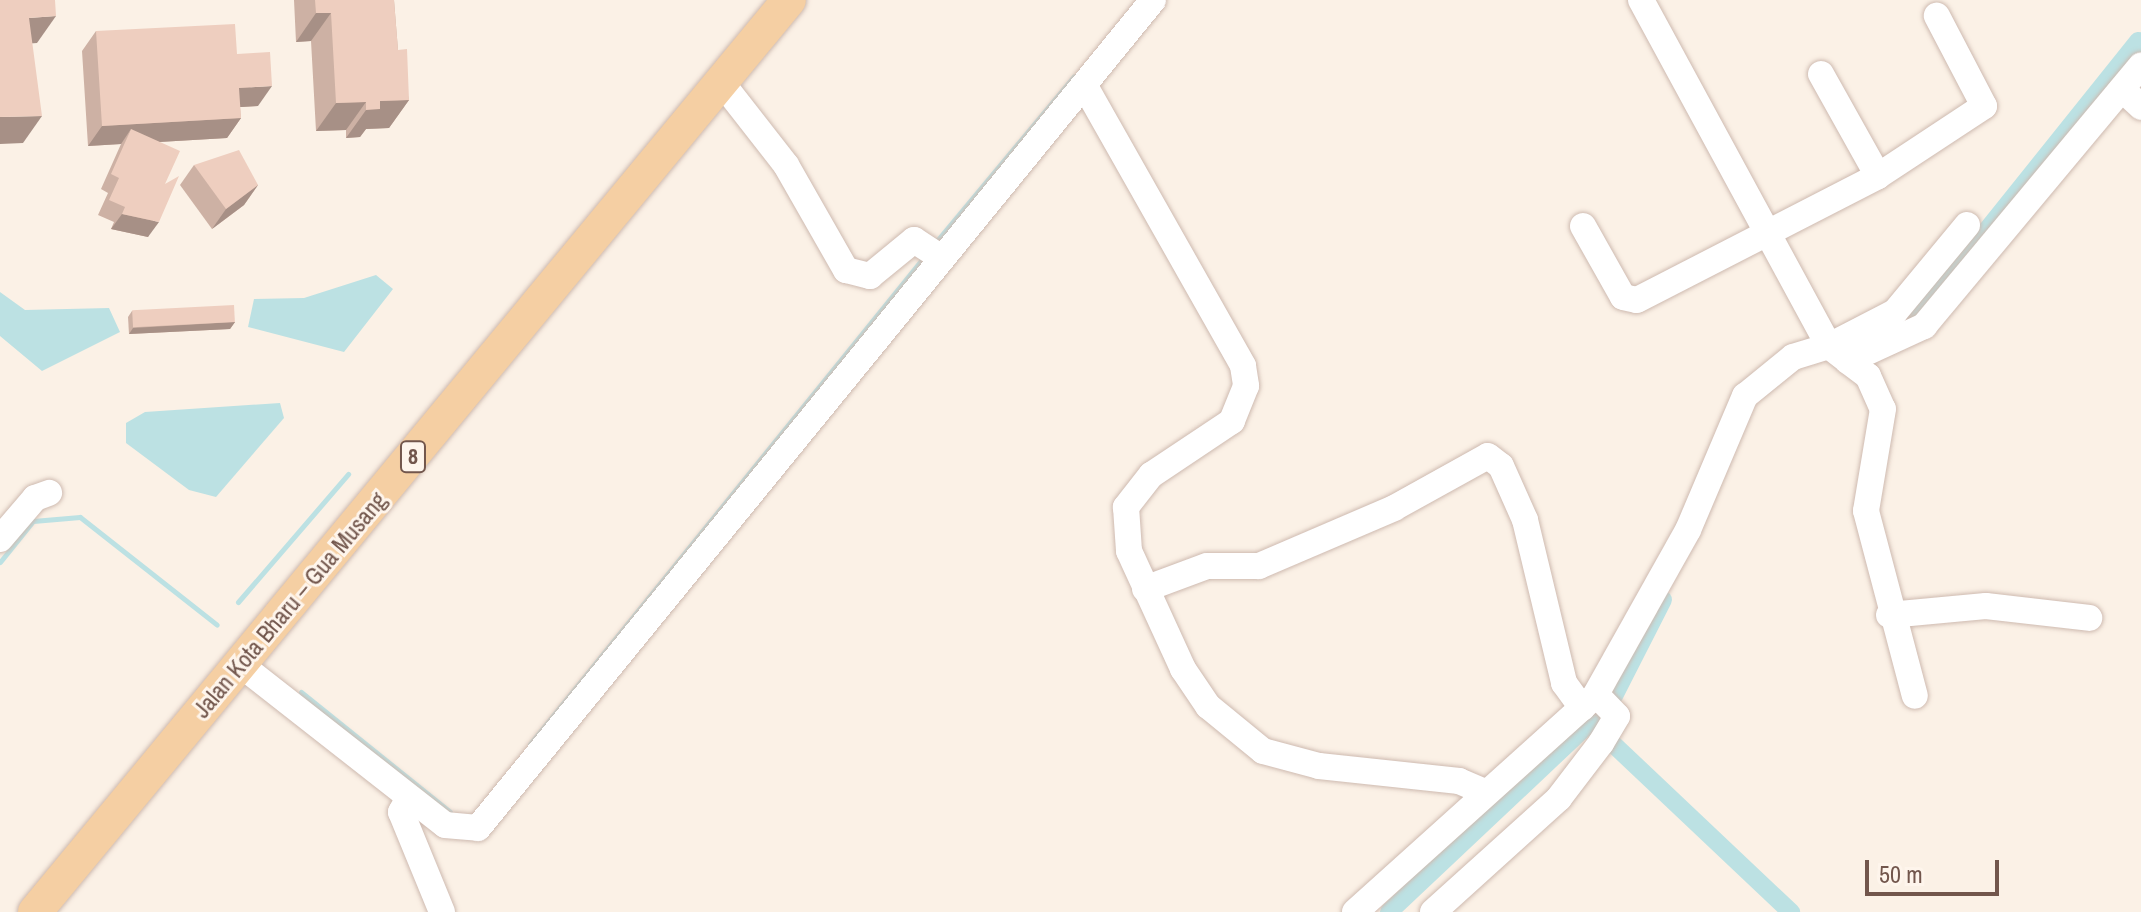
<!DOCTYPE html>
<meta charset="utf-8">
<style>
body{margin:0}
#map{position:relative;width:2141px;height:912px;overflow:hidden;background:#fbf1e6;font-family:"Archivo Narrow",sans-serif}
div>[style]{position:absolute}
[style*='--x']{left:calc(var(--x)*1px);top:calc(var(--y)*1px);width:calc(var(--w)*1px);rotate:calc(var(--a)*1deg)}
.water>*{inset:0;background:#bce1e3}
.stream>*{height:5px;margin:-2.5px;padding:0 2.5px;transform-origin:2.5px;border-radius:2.5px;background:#bce1e3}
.canal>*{height:18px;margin:-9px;padding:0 9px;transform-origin:9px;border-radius:9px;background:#bce1e3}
.roads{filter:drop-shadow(0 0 2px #cebab0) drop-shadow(0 0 2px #cebab0)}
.minor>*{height:26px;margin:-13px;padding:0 13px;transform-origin:13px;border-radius:13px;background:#fff}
.major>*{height:34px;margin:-17px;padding:0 17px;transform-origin:17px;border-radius:17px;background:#f5cfa3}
.wall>*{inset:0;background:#cdb1a4}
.shaded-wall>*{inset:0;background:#a79086}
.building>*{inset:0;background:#eecebf;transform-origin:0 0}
span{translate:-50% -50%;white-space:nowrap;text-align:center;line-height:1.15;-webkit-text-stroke:6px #fef5ec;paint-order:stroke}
.shield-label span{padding:2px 6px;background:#fef5ec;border:2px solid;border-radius:6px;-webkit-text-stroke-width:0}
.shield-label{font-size:22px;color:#72564c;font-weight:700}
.street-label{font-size:24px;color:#72564c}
.scale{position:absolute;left:1865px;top:860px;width:134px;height:36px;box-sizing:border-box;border:4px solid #72564c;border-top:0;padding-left:10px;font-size:24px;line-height:28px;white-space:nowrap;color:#72564c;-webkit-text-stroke:6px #fef5ec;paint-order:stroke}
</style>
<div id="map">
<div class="water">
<i style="clip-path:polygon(376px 275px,393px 289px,344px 352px,248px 327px,254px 299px,304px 298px)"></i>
<i style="clip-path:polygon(0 292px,25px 310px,109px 308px,120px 332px,42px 371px,0 336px)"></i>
<i style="clip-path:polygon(280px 403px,284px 418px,216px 497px,189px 490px,126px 443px,126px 423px,145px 412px)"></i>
</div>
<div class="stream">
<i style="--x:935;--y:243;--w:217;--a:-50.2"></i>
<i style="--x:0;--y:562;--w:53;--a:-51.2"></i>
<i style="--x:33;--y:521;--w:47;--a:-4.9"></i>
<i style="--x:80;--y:517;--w:174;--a:38.2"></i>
<i style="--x:238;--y:602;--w:169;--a:-49.3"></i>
<i style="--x:301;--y:692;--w:191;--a:38.8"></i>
<i style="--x:530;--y:744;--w:626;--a:-51.03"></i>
</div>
<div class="canal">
<i style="--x:1893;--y:331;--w:67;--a:-42.6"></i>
<i style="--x:1942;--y:286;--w:314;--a:-51.3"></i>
<i style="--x:1614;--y:696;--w:108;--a:-63"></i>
<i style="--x:1611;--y:742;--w:248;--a:43.4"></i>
<i style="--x:1389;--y:912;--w:286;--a:-43.3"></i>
</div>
<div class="roads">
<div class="minor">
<i style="--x:1641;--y:0;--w:394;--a:61.5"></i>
<i style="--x:1829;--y:346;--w:74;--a:-27.3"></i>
<i style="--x:1895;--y:312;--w:113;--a:-50.4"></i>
<i style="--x:1821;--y:74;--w:117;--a:60.8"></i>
<i style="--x:722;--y:83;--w:104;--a:52"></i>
<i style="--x:786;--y:165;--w:121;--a:60.3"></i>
<i style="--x:846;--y:270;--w:25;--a:14"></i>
<i style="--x:870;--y:276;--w:57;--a:-39.3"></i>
<i style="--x:914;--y:240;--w:31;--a:33"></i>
<i style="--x:1086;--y:88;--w:319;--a:60.5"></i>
<i style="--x:1243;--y:366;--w:20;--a:81"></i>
<i style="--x:1246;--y:386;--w:38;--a:112"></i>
<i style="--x:1232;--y:421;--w:97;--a:146.3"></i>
<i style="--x:1151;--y:475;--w:41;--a:128"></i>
<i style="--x:1126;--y:507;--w:44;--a:86.1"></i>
<i style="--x:1129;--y:551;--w:130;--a:65.4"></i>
<i style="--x:1183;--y:669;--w:45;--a:56"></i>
<i style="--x:1208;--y:706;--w:71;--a:39.3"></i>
<i style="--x:1263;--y:751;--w:58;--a:15"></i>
<i style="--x:1319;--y:766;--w:141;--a:6.1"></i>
<i style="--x:1459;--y:781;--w:26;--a:23"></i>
<i style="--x:2122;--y:89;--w:26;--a:43"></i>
<i style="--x:1583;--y:226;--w:81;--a:60.6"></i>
<i style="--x:1623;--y:297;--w:14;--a:12"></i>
<i style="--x:1637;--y:300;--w:271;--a:-27.2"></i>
<i style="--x:1878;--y:176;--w:127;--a:-33.4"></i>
<i style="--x:1984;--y:106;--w:102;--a:-117.6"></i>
<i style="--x:1848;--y:361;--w:25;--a:37"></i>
<i style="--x:1868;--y:376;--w:36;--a:66"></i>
<i style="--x:1883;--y:409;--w:103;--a:99.5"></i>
<i style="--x:1866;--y:511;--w:191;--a:75.2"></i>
<i style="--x:0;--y:539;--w:54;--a:-49.5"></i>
<i style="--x:35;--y:498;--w:15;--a:-20"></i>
<i style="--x:1145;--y:589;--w:66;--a:-20.4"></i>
<i style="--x:1207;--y:566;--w:52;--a:0"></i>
<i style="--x:1259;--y:566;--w:147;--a:-23.2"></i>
<i style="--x:1394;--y:508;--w:107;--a:-29"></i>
<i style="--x:1488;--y:456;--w:16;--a:38"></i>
<i style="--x:1501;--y:466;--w:59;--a:66"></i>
<i style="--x:1525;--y:520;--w:168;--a:76.5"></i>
<i style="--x:1564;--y:683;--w:31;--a:54"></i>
<i style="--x:1889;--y:615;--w:97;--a:-5.3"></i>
<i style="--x:1986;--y:606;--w:104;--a:6.6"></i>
<i style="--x:241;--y:665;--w:259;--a:38.1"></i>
<i style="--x:445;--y:825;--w:33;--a:5"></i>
<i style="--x:478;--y:828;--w:1068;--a:-50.81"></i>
<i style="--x:408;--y:799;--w:15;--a:118"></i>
<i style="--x:401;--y:812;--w:108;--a:67.7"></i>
<i style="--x:1355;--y:912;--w:320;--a:-42"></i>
<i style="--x:1433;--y:912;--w:170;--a:-42.1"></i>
<i style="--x:1559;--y:798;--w:69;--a:-52.6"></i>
<i style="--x:1601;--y:743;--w:31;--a:-59"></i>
<i style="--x:1617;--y:716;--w:30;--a:-134"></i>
<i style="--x:1596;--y:694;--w:188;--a:-60.7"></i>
<i style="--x:1688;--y:530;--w:146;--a:-67"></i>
<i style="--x:1745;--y:396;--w:62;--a:-39.1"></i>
<i style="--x:1793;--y:357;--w:38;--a:-17"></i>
<i style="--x:1829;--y:346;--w:24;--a:38"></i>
<i style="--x:1848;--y:361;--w:84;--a:-24.7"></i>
<i style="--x:1924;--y:326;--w:339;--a:-50.2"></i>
</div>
<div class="major">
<i style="--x:35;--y:912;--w:1183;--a:-50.42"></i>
</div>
</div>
<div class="wall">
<i style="clip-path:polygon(294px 0,394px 0,398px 50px,409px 100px,389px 128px,366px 129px,360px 137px,346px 138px,346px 130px,316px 131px,311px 41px,296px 42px)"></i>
<i style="clip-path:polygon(96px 31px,237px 54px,258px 106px,240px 107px,241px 118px,227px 138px,159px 142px,165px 184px,148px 237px,111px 229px,114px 222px,98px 215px,108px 193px,101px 189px,121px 144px,88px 146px,82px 51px)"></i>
<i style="clip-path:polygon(194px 165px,258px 185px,244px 205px,212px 229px,180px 185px)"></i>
<i style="clip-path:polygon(132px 311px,235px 322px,230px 329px,129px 334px,128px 317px)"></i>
</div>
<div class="shaded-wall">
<i style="clip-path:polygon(316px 13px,331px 13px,311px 41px,296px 42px)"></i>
<i style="clip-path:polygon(56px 16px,37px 43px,10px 45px,29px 18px)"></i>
<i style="clip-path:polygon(272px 86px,258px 106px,225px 108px,239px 88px)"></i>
<i style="clip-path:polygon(409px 100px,389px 128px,366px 129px,360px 137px,346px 138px,366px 110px,380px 101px)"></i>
<i style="clip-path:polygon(366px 102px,346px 130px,316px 131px,336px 103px)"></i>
<i style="clip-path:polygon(42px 116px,23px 143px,0 144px,0 117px)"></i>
<i style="clip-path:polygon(241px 118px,227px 138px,125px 144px,131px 129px,121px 144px,88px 146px,102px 126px)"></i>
<i style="clip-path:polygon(258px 185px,244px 205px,212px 229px,226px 209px)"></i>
<i style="clip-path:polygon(122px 214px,159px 222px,148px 237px,111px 229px)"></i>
<i style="clip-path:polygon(235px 322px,230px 329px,129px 334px,133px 328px)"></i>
</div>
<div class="building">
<i style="clip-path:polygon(0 0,55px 0,56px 16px,29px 18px,42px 116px,0 117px)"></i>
<i style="clip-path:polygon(315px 0,394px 0,398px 50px,407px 49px,409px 100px,380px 101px,380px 109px,366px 110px,366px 102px,336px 103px,331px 13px,316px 13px)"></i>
<i style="clip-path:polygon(235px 24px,237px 54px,270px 52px,272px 86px,239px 88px,241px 118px,102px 126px,96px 31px)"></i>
<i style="clip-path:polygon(131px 129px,180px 151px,165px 184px,179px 176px,159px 222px,122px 214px,125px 207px,109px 200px,119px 178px,111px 174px)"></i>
<i style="clip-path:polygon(239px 150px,258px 185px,226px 209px,194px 165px)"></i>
<i style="left:234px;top:305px;width:17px;height:102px;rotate:87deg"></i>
</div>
<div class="shield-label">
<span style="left:413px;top:457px">8</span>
</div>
<div class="street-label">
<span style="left:290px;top:605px;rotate:-50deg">Jalan Kota Bharu – Gua Musang</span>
</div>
<div class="scale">50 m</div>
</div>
